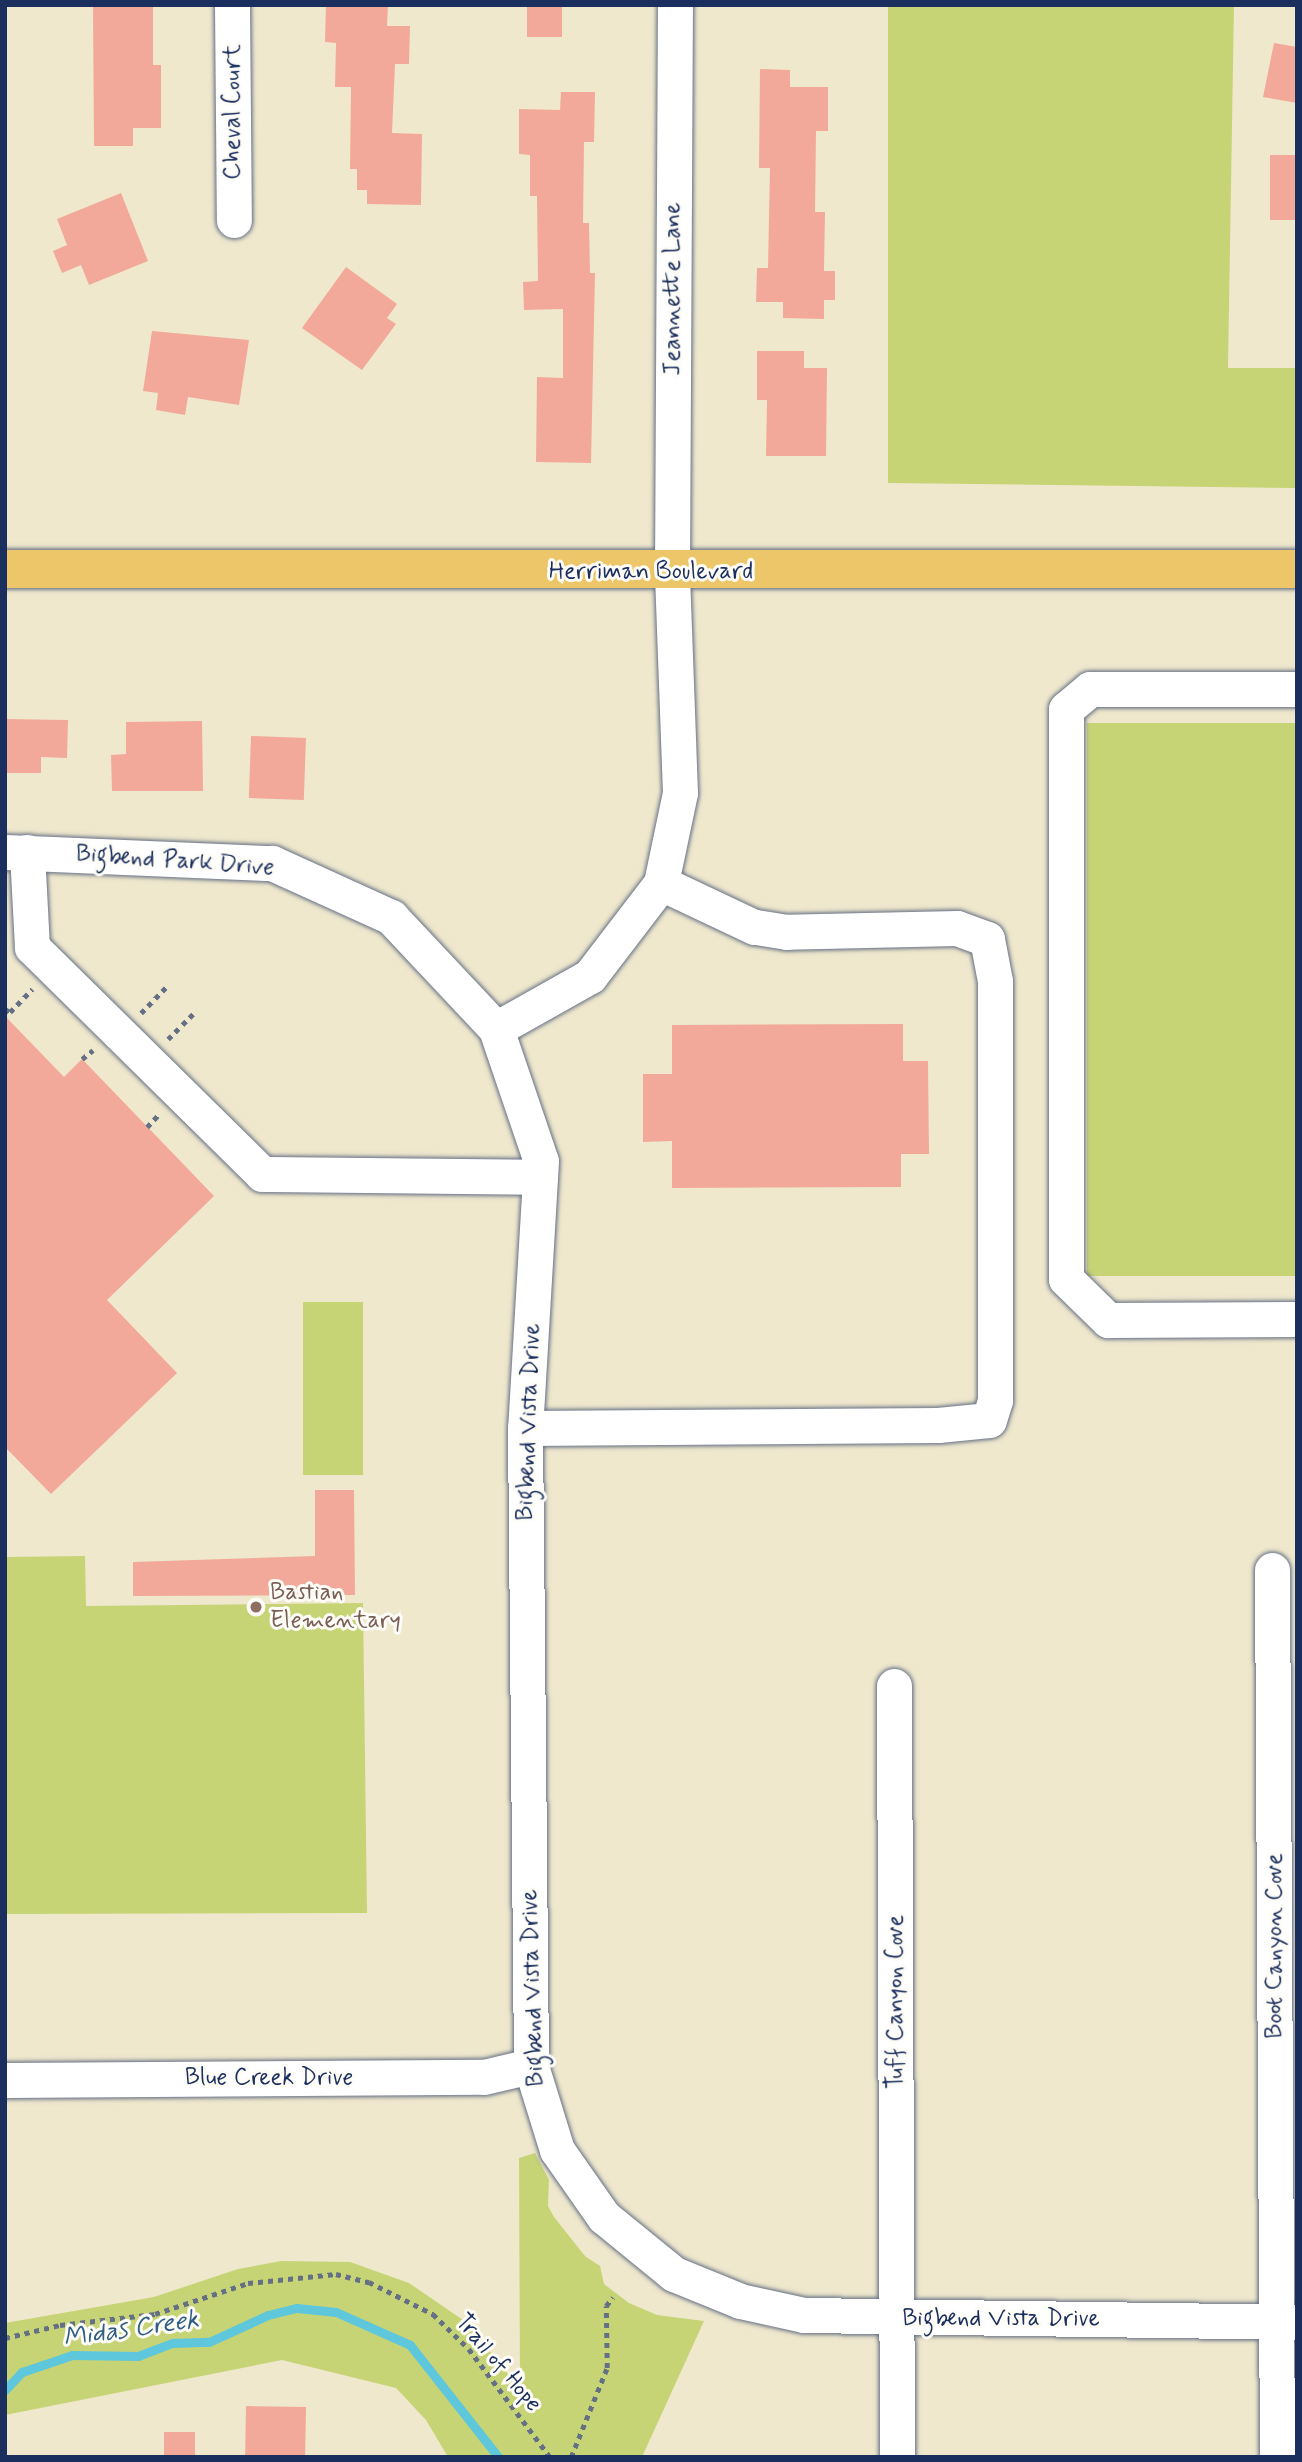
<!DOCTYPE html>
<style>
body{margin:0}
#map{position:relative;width:1302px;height:2462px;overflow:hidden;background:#efe8cd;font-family:Mynerve,sans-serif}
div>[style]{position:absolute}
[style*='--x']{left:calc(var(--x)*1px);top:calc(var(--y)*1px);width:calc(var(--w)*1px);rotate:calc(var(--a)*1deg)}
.green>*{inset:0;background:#c6d476;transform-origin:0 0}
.stream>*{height:9px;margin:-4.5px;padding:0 4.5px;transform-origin:4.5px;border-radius:4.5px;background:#5fc7db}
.building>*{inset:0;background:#f3a999;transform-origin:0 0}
.path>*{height:4.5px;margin-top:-2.25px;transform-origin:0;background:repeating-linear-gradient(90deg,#657085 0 5px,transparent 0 10px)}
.roads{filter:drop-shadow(0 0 2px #657085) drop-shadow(0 0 2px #657085)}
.minor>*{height:35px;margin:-17.5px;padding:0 17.5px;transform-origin:17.5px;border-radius:17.5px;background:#fff}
.major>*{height:38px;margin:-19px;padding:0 19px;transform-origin:19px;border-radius:19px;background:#ecc669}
.dots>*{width:19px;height:19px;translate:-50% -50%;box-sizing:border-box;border:4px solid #fdfcf7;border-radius:50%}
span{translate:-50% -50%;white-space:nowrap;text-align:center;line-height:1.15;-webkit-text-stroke:6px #fdfcf7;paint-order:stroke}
.street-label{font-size:24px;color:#1b2f5e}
.education-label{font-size:24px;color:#785e54}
.left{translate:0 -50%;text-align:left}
.water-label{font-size:26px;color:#2f5d84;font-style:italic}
.frame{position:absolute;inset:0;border:7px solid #1b2f5e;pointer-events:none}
</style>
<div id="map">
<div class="green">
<i style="clip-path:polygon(888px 5px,1234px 5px,1228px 368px,1297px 368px,1297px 488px,888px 483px)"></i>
<i style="left:1297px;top:723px;width:553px;height:210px;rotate:90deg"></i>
<i style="left:303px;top:1302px;width:60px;height:173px"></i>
<i style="clip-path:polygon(85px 1556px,86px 1606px,363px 1603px,367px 1913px,5px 1914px,5px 1557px)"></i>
<i style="clip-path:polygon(535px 2153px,549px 2180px,548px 2206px,554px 2217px,585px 2256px,600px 2266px,604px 2284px,629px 2303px,657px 2315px,704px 2321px,642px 2457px,448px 2457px,426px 2420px,396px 2388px,282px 2360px,5px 2415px,5px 2323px,154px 2297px,238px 2269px,281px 2261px,350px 2262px,409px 2283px,466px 2322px,520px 2389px,519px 2158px)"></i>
</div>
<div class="stream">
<i style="--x:5;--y:2390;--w:25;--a:-47"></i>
<i style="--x:22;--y:2372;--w:53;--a:-18.8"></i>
<i style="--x:72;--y:2355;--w:66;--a:0.9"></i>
<i style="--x:138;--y:2356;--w:36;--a:-21"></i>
<i style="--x:172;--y:2343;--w:37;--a:-2"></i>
<i style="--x:209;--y:2342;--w:65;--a:-24.6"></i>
<i style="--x:268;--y:2315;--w:30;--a:-14"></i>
<i style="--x:297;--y:2308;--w:39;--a:6"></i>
<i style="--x:336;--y:2312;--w:81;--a:24"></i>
<i style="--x:410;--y:2345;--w:142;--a:51.8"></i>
</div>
<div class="building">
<i style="clip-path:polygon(93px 5px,153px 5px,153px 65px,161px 65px,161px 128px,133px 128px,133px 146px,94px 146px)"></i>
<i style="clip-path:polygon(326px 5px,388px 5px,387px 26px,410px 26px,409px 64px,395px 64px,392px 133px,422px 134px,421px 205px,367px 204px,367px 190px,357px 190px,357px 169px,350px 169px,351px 87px,335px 87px,336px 43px,325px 42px)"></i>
<i style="left:527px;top:5px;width:35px;height:32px"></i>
<i style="clip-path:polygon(1274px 43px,1297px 47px,1297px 103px,1263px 97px)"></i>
<i style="clip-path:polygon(760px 69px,790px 70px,790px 87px,828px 87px,828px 131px,816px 131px,815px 212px,825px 212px,824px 271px,835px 271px,835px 300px,824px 300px,824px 319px,783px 318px,783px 302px,756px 302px,757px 268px,768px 268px,770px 168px,759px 168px)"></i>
<i style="clip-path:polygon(561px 92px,595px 92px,594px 142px,584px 142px,583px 223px,589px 223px,590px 273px,595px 273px,591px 463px,536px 462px,537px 377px,563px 378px,563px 309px,524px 310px,523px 282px,538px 281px,537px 196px,530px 196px,530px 155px,519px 154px,519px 109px,560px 110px)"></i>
<i style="left:1270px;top:155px;width:27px;height:65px"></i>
<i style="clip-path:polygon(121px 193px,148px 261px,89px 285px,81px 265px,62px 273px,53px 251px,67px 245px,57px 219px)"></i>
<i style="clip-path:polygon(346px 267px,397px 304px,387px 318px,396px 324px,362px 370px,302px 328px)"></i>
<i style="clip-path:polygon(152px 331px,249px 340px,239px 405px,188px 397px,185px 415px,156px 410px,158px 393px,143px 391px)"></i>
<i style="clip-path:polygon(757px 351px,804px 351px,804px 368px,827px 368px,826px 456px,766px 456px,767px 400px,757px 400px)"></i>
<i style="clip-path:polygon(5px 719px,68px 720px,67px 758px,41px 757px,41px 773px,5px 773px)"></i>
<i style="clip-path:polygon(202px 721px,203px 791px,112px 791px,111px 755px,126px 754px,126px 722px)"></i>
<i style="left:251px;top:736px;width:55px;height:62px;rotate:2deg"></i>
<i style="clip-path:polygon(5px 1016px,64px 1077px,82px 1059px,214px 1196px,107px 1300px,177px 1373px,51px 1494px,5px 1447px)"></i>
<i style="clip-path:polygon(903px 1024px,903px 1061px,928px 1061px,929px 1154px,901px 1154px,901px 1187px,672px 1188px,672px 1141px,643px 1142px,643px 1074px,672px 1074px,672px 1025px)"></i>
<i style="clip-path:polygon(315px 1490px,354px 1490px,355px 1595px,133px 1596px,133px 1562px,315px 1556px)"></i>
<i style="left:246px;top:2406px;width:60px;height:51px;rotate:1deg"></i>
<i style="left:164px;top:2432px;width:31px;height:25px"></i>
</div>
<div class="path">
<i style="--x:5;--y:1009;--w:6;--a:31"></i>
<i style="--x:10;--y:1012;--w:32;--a:-46"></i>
<i style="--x:141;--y:1013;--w:40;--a:-46"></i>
<i style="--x:168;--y:1039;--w:40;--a:-45"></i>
<i style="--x:82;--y:1059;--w:14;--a:-39"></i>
<i style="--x:147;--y:1127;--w:16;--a:-47"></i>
<i style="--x:5;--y:2338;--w:57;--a:-13.3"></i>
<i style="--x:60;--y:2325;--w:96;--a:-6.6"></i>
<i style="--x:155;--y:2314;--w:98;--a:-18.4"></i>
<i style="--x:248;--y:2283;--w:88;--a:-5.8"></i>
<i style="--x:336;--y:2274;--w:34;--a:14"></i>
<i style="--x:369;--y:2282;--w:72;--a:26.6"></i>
<i style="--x:433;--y:2314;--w:50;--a:44.2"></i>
<i style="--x:469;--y:2349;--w:135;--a:53.1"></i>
<i style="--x:571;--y:2457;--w:96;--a:-68"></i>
<i style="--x:607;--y:2368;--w:62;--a:-90.9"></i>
<i style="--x:606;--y:2306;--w:11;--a:-52"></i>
</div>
<div class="roads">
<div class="minor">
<i style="--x:232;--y:5;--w:215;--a:89.5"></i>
<i style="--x:1297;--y:689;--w:207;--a:180"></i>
<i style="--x:1090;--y:689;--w:31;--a:140"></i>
<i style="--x:1066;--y:709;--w:570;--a:90"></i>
<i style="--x:1066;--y:1279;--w:59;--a:44.3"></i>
<i style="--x:1108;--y:1320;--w:189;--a:-0.3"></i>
<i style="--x:5;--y:852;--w:267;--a:2.4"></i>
<i style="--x:272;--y:863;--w:131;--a:24.4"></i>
<i style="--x:391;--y:917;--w:154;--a:46.8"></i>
<i style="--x:496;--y:1029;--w:139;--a:71.2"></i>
<i style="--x:541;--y:1161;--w:267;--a:93.4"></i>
<i style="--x:525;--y:1428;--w:638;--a:89.46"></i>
<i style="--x:531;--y:2066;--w:88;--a:72.8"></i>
<i style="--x:557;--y:2150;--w:82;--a:55"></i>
<i style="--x:604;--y:2217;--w:90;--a:39.2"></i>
<i style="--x:674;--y:2274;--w:71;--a:22.2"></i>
<i style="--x:740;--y:2301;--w:66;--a:12.3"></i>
<i style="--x:804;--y:2315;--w:493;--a:0.8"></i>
<i style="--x:27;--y:852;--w:95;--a:87"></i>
<i style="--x:32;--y:947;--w:323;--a:44.6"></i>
<i style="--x:262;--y:1174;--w:278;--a:0.6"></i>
<i style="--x:496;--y:1029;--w:108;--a:-29.4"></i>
<i style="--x:590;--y:976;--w:117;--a:-52.6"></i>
<i style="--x:661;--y:883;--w:92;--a:-78.1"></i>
<i style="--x:680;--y:793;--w:221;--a:-92.1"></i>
<i style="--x:672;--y:572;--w:567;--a:-89.7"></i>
<i style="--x:525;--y:1428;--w:413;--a:-0.4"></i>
<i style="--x:938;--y:1425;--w:51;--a:-5.6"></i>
<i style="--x:989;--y:1420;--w:21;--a:-73"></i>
<i style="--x:995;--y:1400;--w:419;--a:-90"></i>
<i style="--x:995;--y:981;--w:43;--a:-100.8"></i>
<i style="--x:987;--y:939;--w:32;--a:-160"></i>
<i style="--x:957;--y:928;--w:170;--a:178.7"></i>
<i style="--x:787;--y:932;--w:33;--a:-171"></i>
<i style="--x:754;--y:927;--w:103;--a:-154.7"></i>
<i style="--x:1272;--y:1570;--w:887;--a:89.68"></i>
<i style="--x:894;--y:1686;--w:771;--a:89.78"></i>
<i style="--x:5;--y:2080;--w:479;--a:-0.4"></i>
<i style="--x:484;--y:2077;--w:48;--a:-13.2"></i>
</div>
<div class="major">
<i style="--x:5;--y:569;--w:1292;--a:0"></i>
</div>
</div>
<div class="dots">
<i style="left:256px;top:1607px;background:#8d6e63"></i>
</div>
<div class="street-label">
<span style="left:233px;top:112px;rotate:-90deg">Cheval Court</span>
<span style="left:673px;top:289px;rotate:-90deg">Jeannette Lane</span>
<span style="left:651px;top:572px">Herriman Boulevard</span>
<span style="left:175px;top:861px;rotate:4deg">Bigbend Park Drive</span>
<span style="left:529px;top:1422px;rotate:-88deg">Bigbend Vista Drive</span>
<span style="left:1275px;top:1946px;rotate:-90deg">Boot Canyon Cove</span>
<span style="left:533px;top:1988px;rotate:-92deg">Bigbend Vista Drive</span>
<span style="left:896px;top:2002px;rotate:-90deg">Tuff Canyon Cove</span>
<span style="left:269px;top:2078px">Blue Creek Drive</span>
<span style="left:1001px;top:2319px">Bigbend Vista Drive</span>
<span style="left:498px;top:2363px;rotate:50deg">Trail of Hope</span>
</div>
<div class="education-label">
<span class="left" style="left:270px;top:1607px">Bastian<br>Elementary</span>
</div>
<div class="water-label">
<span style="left:131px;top:2330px;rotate:-8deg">Midas Creek</span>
</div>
<div class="frame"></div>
</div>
